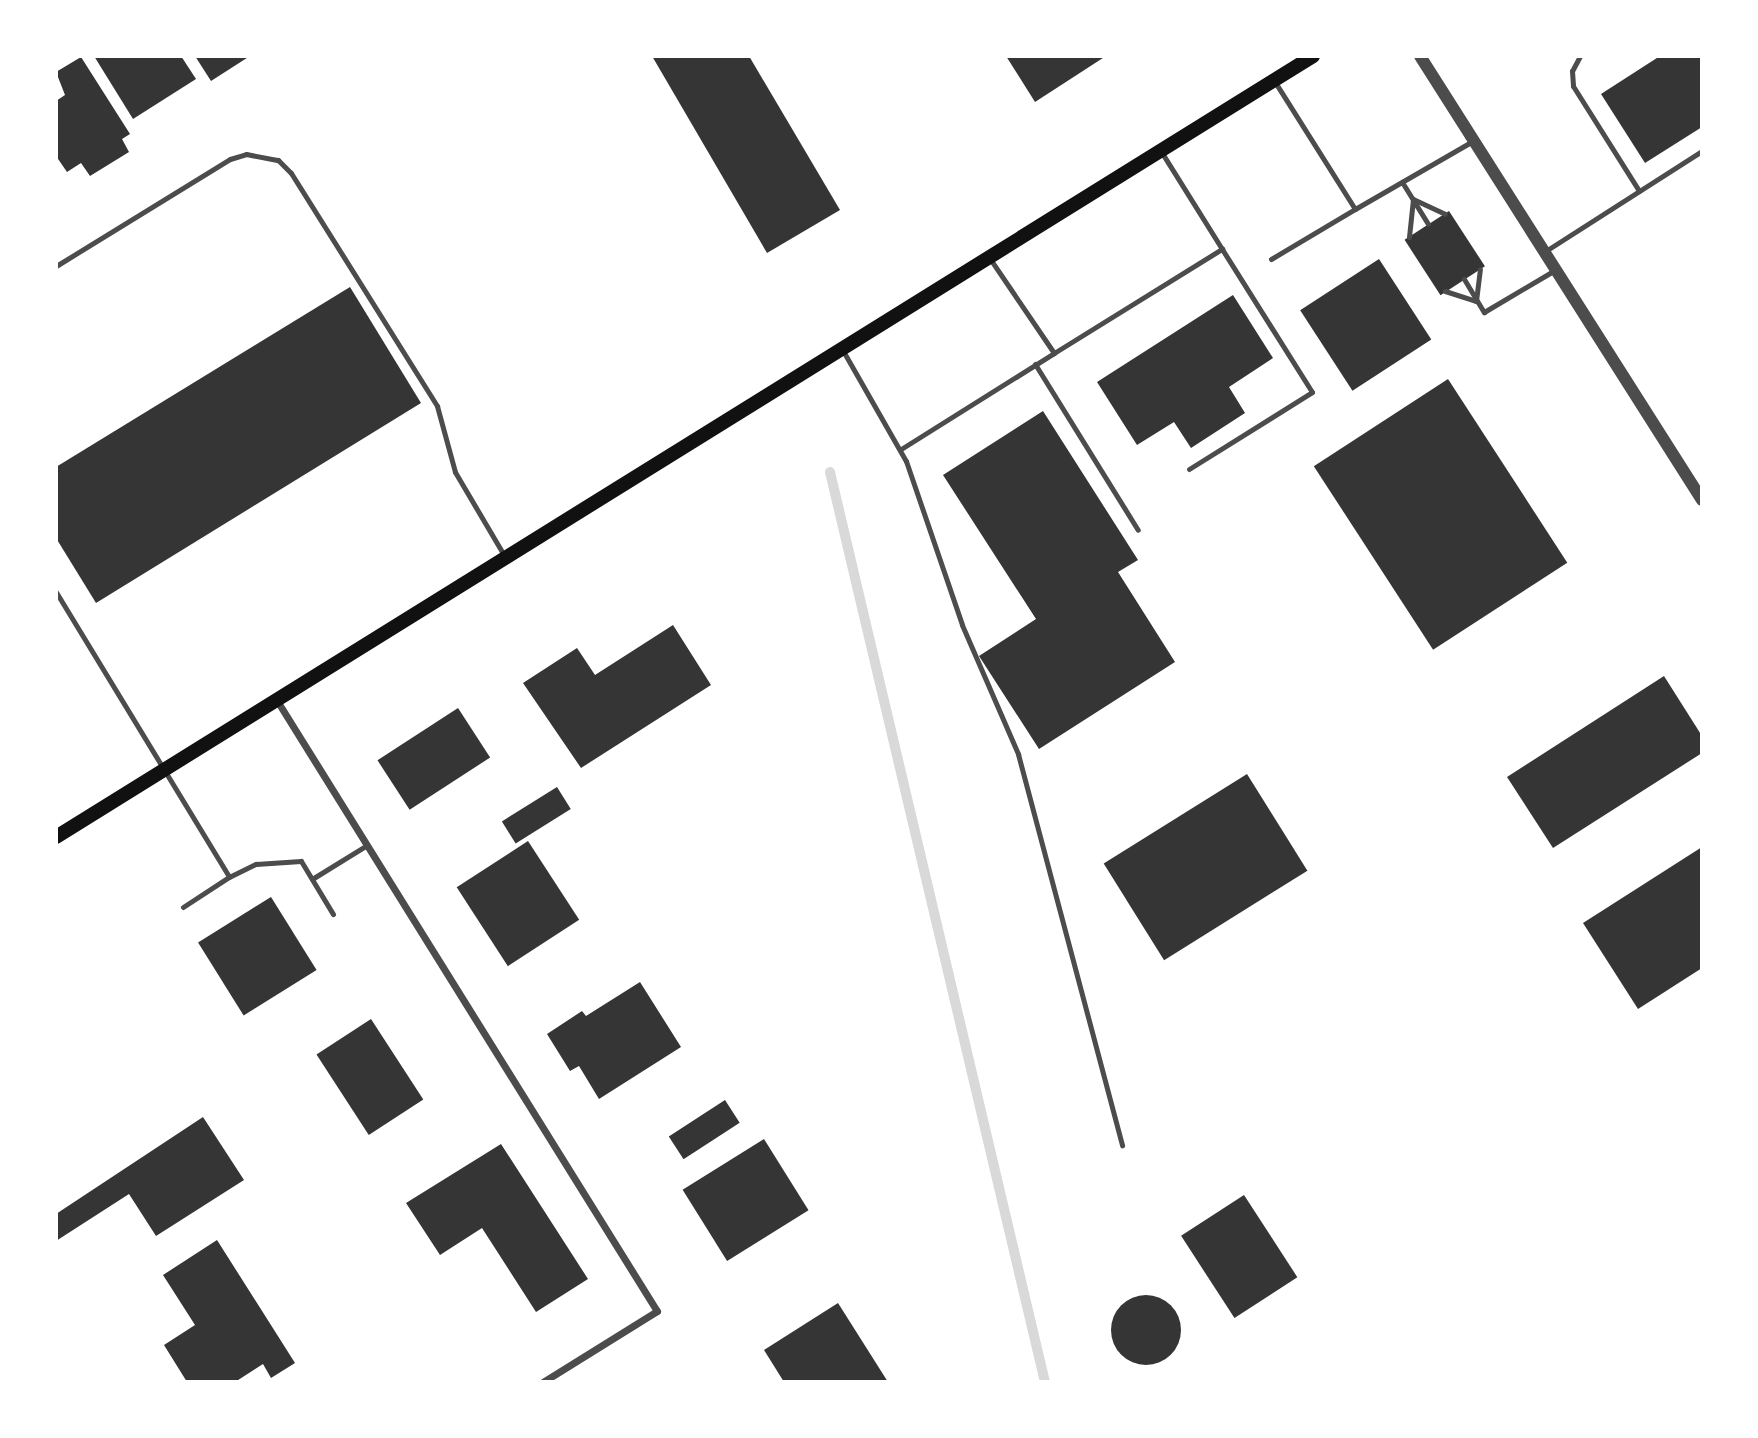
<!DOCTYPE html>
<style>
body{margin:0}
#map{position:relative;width:1758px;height:1438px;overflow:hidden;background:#fff;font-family:"Noto Sans",sans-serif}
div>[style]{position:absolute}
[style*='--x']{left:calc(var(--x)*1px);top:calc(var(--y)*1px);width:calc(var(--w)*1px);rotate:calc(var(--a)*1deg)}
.stream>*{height:10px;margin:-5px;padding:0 5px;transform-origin:5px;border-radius:5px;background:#d9d9d9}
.building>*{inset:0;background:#353535;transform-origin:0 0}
.round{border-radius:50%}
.service>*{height:5px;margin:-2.5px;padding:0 2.5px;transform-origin:2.5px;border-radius:2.5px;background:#4c4c4c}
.minor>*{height:7px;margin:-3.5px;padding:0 3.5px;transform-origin:3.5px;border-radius:3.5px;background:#4c4c4c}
.tertiary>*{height:12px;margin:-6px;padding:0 6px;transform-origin:6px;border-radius:6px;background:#4c4c4c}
.secondary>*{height:14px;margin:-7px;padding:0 7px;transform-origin:7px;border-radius:7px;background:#111}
span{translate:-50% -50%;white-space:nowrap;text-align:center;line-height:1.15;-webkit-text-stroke:5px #fff;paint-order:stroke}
.frame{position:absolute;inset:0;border:58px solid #fff;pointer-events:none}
</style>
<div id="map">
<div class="stream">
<i style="--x:830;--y:472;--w:935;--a:76.71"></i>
</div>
<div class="building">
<i style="clip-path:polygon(94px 56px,181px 56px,196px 79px,133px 119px)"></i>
<i style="clip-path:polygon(195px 56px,250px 56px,211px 81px)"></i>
<i style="clip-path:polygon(652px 56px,749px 56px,840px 210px,767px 253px)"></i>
<i style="clip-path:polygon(1006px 56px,1106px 56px,1035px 102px)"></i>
<i style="clip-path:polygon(1660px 56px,1702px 56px,1702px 127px,1645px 163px,1601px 94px)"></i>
<i style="clip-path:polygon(81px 57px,130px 134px,122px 139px,129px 152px,90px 176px,81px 163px,67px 172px,56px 156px,56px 101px,65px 95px,56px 72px)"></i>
<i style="left:1449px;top:211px;width:66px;height:53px;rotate:57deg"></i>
<i style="left:1379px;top:259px;width:96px;height:94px;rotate:57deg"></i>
<i style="clip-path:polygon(350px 287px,421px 403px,96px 603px,56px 538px,56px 467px)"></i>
<i style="clip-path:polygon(1233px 295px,1273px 358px,1229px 387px,1245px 413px,1191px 448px,1174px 422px,1137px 445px,1097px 382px)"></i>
<i style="left:1448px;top:379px;width:219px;height:160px;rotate:57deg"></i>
<i style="clip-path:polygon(1043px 411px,1138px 560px,1118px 572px,1175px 662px,1039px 749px,979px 656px,1036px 619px,943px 475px)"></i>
<i style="clip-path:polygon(673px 625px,711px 685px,581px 768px,523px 683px,577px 648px,595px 675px)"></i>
<i style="clip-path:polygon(1664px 676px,1702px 736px,1702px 753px,1553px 848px,1507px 777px)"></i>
<i style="left:458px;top:708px;width:59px;height:96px;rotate:57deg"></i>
<i style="left:1247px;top:774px;width:114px;height:169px;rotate:58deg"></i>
<i style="left:557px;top:787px;width:26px;height:65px;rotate:58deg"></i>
<i style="left:528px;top:841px;width:94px;height:85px;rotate:57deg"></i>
<i style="clip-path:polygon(1702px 847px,1702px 968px,1638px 1009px,1583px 923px)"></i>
<i style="left:271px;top:897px;width:86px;height:86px;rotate:58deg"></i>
<i style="clip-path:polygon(640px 982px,681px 1047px,599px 1099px,579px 1066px,570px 1071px,547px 1034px,582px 1011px,586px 1016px)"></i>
<i style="left:371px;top:1019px;width:96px;height:65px;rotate:57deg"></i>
<i style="left:725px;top:1100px;width:27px;height:67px;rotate:57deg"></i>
<i style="clip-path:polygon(203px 1117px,244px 1180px,156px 1236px,129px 1194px,56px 1241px,56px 1214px)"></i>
<i style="left:764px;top:1139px;width:84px;height:96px;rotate:58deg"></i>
<i style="clip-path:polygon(501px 1144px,588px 1279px,536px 1312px,482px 1228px,440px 1255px,406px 1203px)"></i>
<i style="left:1244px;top:1195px;width:98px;height:75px;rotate:57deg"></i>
<i style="clip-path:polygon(217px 1240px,295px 1363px,271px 1378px,263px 1364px,235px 1382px,187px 1382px,164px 1345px,195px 1325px,163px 1275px)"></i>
<i class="round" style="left:1111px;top:1295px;width:70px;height:70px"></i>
<i style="clip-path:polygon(838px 1303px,888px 1382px,784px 1382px,764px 1350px)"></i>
</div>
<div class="service">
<i style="--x:1580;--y:56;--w:17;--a:118"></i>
<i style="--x:1572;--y:71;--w:15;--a:86"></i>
<i style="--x:1573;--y:86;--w:124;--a:57.8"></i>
<i style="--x:1402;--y:182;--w:49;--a:58.2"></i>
<i style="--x:1413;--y:199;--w:35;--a:25"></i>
<i style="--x:1355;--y:209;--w:136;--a:-30"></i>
<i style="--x:1409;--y:237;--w:38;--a:-84"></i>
<i style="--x:1544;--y:252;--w:188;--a:-32.6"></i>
<i style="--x:1271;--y:259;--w:98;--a:-30.8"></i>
<i style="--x:1355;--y:209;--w:150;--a:-122.2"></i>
<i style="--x:56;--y:266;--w:204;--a:-31.6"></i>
<i style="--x:230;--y:159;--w:17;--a:-17"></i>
<i style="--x:246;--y:154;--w:33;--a:11"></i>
<i style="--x:278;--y:160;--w:18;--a:45"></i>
<i style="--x:291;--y:173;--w:275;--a:57.9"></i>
<i style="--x:437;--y:406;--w:68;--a:74.7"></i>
<i style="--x:455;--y:472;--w:99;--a:59.5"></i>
<i style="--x:1464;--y:279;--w:39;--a:59"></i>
<i style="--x:1484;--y:312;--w:82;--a:-30.6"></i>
<i style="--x:1445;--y:291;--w:33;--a:18"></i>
<i style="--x:1476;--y:301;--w:32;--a:-83"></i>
<i style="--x:842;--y:349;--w:129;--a:60.3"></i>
<i style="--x:906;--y:461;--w:173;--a:71.1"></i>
<i style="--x:962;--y:625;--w:141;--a:66.5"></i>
<i style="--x:1018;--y:754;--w:405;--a:75.1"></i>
<i style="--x:1054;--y:353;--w:198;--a:-31.8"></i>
<i style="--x:1222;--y:249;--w:113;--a:-122"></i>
<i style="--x:1035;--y:364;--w:195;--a:58.2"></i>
<i style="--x:901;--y:449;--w:181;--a:-32.1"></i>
<i style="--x:1054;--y:353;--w:114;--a:-124.2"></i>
<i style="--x:1189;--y:469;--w:145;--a:-32"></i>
<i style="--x:1312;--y:392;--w:169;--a:-122.2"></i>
<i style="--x:56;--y:592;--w:333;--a:58.7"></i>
<i style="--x:229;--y:877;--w:30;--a:-26"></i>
<i style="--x:256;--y:864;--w:45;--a:-3.8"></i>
<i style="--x:301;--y:861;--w:62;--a:58.9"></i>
<i style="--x:312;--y:879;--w:65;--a:-31.7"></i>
<i style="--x:183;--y:907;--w:55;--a:-33.1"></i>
</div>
<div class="minor">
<i style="--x:276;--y:699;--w:721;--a:58.1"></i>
<i style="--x:657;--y:1311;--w:134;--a:148.1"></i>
</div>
<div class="tertiary">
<i style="--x:1420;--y:56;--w:526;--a:57.58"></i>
</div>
<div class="secondary">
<i style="--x:56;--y:837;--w:1480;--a:-31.85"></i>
</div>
<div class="frame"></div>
</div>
